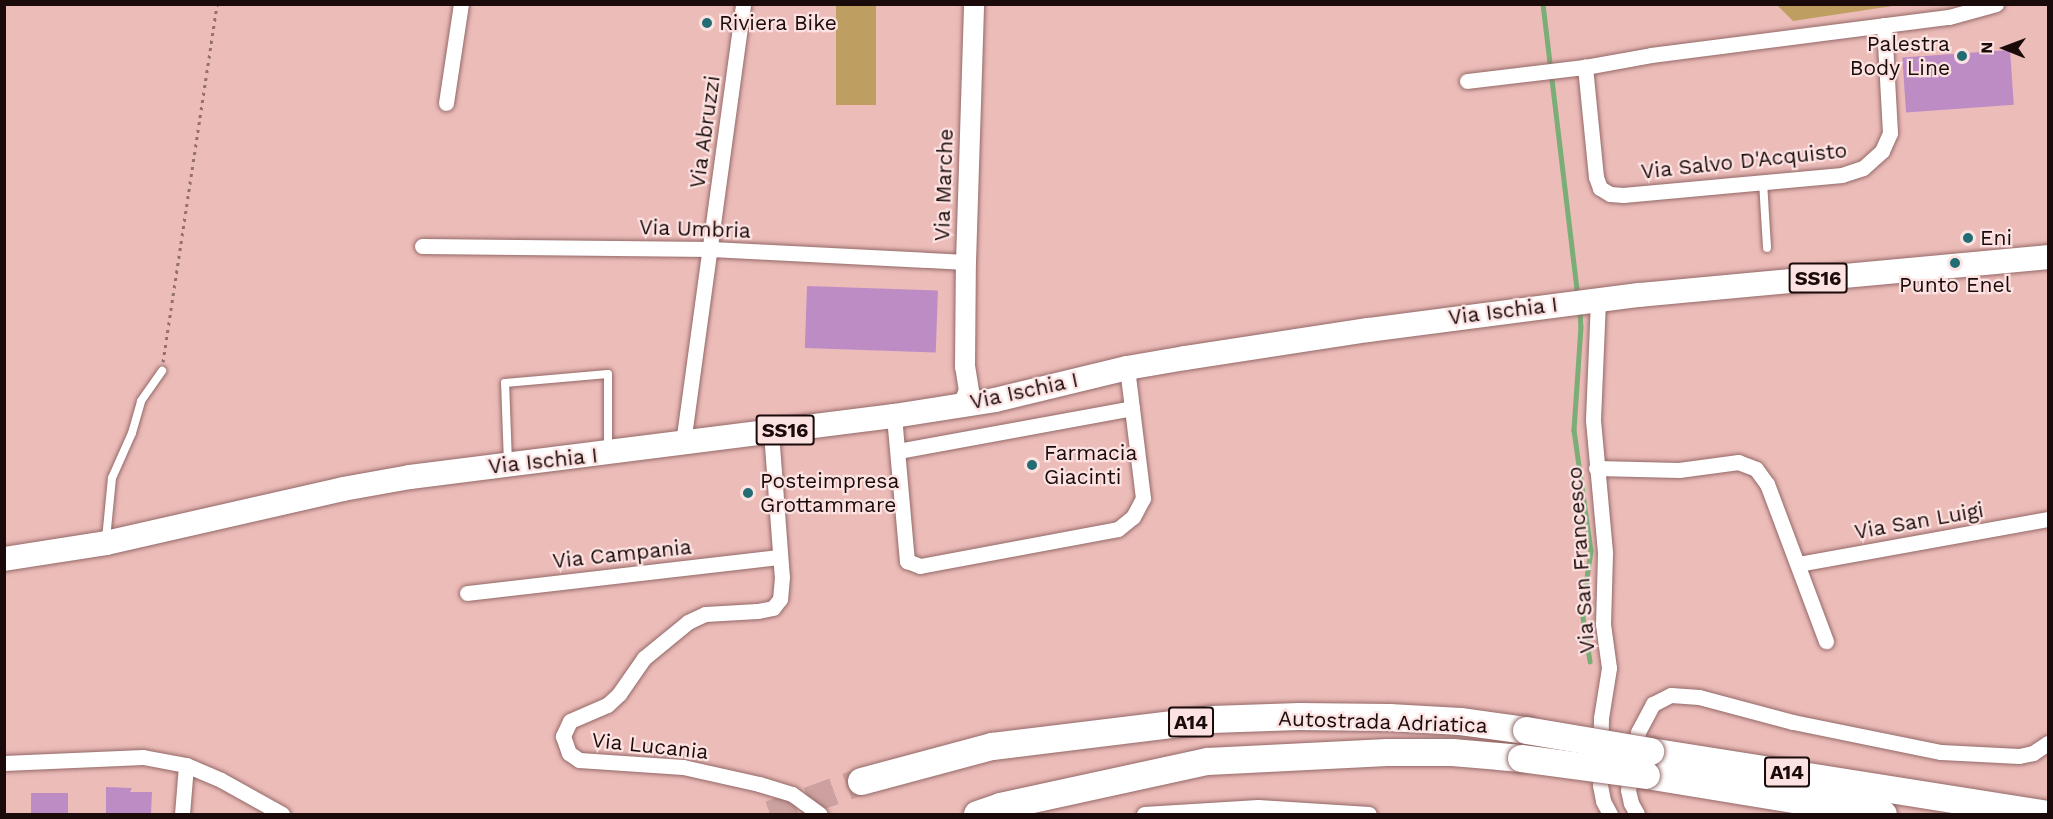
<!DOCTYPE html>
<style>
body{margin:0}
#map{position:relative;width:2053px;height:819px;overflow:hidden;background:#ecbcb9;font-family:"Work Sans",sans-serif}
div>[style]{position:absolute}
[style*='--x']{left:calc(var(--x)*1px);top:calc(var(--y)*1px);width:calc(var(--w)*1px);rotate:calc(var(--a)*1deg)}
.green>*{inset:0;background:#bf9e61;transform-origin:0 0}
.stream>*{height:4.5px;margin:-2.25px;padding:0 2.25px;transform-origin:2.25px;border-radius:2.25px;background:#7bae76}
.building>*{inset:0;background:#be8cc5;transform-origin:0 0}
.motorway-tunnel>*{height:27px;margin-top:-13.5px;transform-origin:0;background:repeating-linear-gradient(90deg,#cca19f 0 27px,transparent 0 41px)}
.path>*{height:3px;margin-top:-1.5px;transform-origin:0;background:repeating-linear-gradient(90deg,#947170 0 3px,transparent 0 7.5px)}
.roads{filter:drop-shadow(0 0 2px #936967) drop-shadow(0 0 2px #936967)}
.service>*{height:8px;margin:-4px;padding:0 4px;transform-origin:4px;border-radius:4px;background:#fff}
.minor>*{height:15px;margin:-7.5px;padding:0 7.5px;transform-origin:7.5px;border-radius:7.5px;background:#fff}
.tertiary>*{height:20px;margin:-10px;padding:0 10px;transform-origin:10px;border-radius:10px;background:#fff}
.primary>*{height:24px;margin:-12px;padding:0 12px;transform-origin:12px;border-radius:12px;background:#fff}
.motorway>*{height:27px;margin:-13.5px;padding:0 13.5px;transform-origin:13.5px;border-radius:13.5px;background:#fff}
.bridges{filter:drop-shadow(0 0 2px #936967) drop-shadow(0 0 2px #936967)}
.motorway-bridge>*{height:27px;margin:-13.5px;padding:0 13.5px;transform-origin:13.5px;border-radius:13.5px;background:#fff}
.dots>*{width:16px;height:16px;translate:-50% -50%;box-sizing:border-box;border:3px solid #fce3e2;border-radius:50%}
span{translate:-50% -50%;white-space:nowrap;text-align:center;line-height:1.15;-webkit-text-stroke:4.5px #fce3e2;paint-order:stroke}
.shield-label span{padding:2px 4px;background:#fce3e2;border:2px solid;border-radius:4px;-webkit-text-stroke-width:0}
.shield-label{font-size:20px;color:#1a0a0a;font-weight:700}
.poi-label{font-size:21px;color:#1a0a0a}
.left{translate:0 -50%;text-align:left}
.right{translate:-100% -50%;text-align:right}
.street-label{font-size:21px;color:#1a0a0a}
.frame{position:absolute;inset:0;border:6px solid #1a0a0a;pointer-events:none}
.north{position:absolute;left:1975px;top:18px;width:60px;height:60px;-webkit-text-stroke:4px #fce3e2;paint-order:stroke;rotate:271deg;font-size:16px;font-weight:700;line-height:24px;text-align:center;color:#1a0a0a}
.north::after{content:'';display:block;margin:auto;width:21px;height:27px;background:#1a0a0a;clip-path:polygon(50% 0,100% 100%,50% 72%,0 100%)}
</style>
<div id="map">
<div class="green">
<i style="left:836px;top:5px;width:40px;height:100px"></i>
<i style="clip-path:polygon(1777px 5px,1899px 5px,1793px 21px)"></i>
</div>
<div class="stream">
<i style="--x:1543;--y:4;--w:294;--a:83.2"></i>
<i style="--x:1580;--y:310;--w:17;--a:87"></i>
<i style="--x:1581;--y:327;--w:103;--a:93.9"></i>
<i style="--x:1574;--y:430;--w:122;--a:82"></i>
<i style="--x:1591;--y:551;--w:61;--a:98.5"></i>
<i style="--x:1582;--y:611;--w:51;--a:80.9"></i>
</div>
<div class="building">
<i style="left:2010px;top:50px;width:55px;height:108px;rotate:86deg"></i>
<i style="left:807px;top:286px;width:131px;height:62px;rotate:2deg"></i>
<i style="clip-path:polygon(106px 787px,132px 788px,130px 792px,152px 792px,151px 814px,106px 814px)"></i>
<i style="left:31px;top:793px;width:37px;height:21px"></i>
</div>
<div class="motorway-tunnel">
<i style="--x:770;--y:814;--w:97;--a:-19.9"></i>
</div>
<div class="path">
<i style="--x:163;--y:362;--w:362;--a:-81.4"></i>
</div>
<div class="roads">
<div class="service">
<i style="--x:1763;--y:182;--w:66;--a:86.5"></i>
<i style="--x:508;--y:463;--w:80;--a:-92.1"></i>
<i style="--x:505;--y:383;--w:103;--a:-5"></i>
<i style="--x:608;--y:374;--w:75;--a:90"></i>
<i style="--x:106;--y:539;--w:61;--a:-84.4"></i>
<i style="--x:112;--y:478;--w:49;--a:-66"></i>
<i style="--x:132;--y:433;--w:33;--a:-74"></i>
<i style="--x:141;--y:401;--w:37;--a:-55"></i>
</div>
<div class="minor">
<i style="--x:1884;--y:25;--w:108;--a:86.8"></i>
<i style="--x:1890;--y:133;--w:20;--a:114"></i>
<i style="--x:1882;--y:151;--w:25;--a:138"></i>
<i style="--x:1863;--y:168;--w:22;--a:162"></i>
<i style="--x:1842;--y:175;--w:220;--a:174.8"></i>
<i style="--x:1623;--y:195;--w:13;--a:-176"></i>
<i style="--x:1610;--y:194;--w:12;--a:-149"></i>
<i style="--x:1600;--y:188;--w:12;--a:-110"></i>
<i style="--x:1596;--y:177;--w:111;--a:-95.7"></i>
<i style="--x:1585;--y:67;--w:67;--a:-10.3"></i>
<i style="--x:1651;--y:55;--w:300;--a:-7.3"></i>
<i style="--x:1949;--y:17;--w:49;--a:-15.5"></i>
<i style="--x:1467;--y:81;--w:119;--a:-6.8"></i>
<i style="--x:446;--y:103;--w:100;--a:-81.4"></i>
<i style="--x:422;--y:246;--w:289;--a:0.6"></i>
<i style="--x:711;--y:249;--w:255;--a:2.9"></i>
<i style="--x:1598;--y:300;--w:120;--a:92.4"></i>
<i style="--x:1593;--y:420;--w:134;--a:84.8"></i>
<i style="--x:1605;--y:553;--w:71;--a:91.6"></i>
<i style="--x:1603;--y:624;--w:44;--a:82.2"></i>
<i style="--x:1609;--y:668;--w:51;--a:99.1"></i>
<i style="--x:1601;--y:718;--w:67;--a:90.9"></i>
<i style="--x:1600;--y:785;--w:16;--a:79"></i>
<i style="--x:1603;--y:801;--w:15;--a:62"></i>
<i style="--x:894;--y:416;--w:146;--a:84.9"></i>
<i style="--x:907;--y:561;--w:14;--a:21"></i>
<i style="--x:920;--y:566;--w:201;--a:-10.6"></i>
<i style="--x:1118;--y:529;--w:19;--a:-39"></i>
<i style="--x:1133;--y:517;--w:21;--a:-62"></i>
<i style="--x:1143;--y:498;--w:131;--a:-97"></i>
<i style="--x:771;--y:432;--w:145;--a:85.7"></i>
<i style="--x:782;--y:577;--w:22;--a:95"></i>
<i style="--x:780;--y:599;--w:11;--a:128"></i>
<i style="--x:773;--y:608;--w:16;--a:169"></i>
<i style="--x:757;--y:611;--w:52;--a:176.7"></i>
<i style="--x:705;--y:614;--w:19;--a:155"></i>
<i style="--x:688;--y:622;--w:57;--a:140.7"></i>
<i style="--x:644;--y:658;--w:44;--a:124.8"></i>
<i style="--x:619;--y:694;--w:16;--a:137"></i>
<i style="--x:607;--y:705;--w:40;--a:156.6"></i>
<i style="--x:570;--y:721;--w:17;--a:115"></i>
<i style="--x:563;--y:736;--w:18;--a:71"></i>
<i style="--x:569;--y:753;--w:12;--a:35"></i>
<i style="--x:579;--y:760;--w:104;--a:3.9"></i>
<i style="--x:683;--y:767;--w:78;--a:12.6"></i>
<i style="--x:759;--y:784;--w:34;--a:17"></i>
<i style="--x:792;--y:794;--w:34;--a:36"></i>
<i style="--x:683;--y:443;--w:443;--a:-82.2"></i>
<i style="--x:898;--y:451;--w:238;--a:-10.4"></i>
<i style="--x:1596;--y:468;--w:83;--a:1.4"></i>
<i style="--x:1679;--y:470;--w:60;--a:-7.7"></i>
<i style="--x:1738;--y:462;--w:19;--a:21"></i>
<i style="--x:1756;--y:469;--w:19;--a:54"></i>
<i style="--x:1767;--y:484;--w:168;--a:69.4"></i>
<i style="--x:1798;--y:564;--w:254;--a:-10.2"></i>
<i style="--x:467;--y:593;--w:315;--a:-6.6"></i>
<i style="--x:4;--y:763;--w:139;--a:-2.5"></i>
<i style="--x:143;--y:757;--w:44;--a:10.5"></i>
<i style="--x:186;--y:765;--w:38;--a:23"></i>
<i style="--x:221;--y:780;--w:70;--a:29.1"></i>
<i style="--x:182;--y:814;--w:49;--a:-85.3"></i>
<i style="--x:1144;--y:814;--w:114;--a:-3.5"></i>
<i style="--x:1258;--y:807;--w:111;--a:3.6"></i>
<i style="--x:1637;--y:814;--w:13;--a:-119"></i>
<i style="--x:1631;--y:803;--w:13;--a:-103"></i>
<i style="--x:1628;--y:790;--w:59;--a:-80.2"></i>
<i style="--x:1638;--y:732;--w:32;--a:-62"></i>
<i style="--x:1653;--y:704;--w:20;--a:-27"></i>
<i style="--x:1671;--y:695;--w:28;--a:4"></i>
<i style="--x:1699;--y:697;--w:97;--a:14.9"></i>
<i style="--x:1793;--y:722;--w:151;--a:11.5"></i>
<i style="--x:1941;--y:752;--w:78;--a:2.9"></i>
<i style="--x:2019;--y:756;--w:14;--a:-12"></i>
<i style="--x:2033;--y:753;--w:18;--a:-34"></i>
</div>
<div class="tertiary">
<i style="--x:963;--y:404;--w:14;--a:-65"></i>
<i style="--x:969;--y:391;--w:24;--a:-99"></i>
<i style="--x:965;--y:367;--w:105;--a:-89.5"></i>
<i style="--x:966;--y:262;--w:258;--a:-88.2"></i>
</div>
<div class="primary">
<i style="--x:4;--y:559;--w:103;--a:-8.9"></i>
<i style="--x:106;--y:543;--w:243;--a:-12.8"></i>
<i style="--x:343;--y:489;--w:68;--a:-10.2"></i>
<i style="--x:410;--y:477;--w:488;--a:-7.2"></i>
<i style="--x:894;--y:416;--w:102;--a:-9"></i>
<i style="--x:995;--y:400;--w:136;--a:-13.6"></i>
<i style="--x:1127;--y:368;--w:59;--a:-9.8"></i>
<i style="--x:1185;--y:358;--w:185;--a:-8.7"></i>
<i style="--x:1368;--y:330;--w:273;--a:-7.4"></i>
<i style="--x:1639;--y:295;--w:411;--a:-5.3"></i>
</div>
<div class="motorway">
<i style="--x:1650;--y:751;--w:403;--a:9"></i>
<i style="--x:1646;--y:775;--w:240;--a:9.3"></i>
<i style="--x:861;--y:781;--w:136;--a:-15"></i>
<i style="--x:992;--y:746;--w:221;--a:-7"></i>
<i style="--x:1211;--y:719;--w:88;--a:-2"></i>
<i style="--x:1299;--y:716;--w:90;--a:0.6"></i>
<i style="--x:1389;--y:717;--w:71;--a:3.2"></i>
<i style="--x:1460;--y:721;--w:67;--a:7.8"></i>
<i style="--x:977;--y:814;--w:24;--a:-19"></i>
<i style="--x:1000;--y:806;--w:212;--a:-12.3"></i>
<i style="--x:1207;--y:761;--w:180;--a:-2.9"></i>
<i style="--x:1387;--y:752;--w:65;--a:0"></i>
<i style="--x:1452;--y:752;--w:69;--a:5"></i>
</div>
</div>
<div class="bridges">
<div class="motorway-bridge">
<i style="--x:1526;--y:730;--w:126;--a:9.6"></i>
<i style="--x:1521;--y:758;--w:126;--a:7.7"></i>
</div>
</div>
<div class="dots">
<i style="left:707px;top:23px;background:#226d73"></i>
<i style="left:1962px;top:56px;background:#226d73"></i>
<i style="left:1968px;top:238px;background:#226d73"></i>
<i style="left:1955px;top:263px;background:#226d73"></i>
<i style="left:1032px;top:465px;background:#226d73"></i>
<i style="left:748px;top:493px;background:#226d73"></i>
</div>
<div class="shield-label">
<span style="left:1818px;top:278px">SS16</span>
<span style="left:785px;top:430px">SS16</span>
<span style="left:1191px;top:722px">A14</span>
<span style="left:1787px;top:772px">A14</span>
</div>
<div class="poi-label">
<span class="left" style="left:719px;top:23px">Riviera Bike</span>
<span class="right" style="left:1950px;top:56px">Palestra<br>Body Line</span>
<span class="left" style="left:1980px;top:238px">Eni</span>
<span style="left:1955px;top:285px">Punto Enel</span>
<span class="left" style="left:1044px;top:465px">Farmacia<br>Giacinti</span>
<span class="left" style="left:760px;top:493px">Posteimpresa<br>Grottammare</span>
</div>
<div class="street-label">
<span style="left:705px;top:132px;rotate:-82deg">Via Abruzzi</span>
<span style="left:1744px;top:161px;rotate:-6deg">Via Salvo D'Acquisto</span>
<span style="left:944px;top:185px;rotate:-88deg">Via Marche</span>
<span style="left:695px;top:229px;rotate:2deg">Via Umbria</span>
<span style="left:1503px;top:311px;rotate:-7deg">Via Ischia I</span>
<span style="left:1024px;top:391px;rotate:-12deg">Via Ischia I</span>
<span style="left:543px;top:461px;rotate:-6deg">Via Ischia I</span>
<span style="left:1919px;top:521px;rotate:-10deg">Via San Luigi</span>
<span style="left:622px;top:554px;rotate:-6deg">Via Campania</span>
<span style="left:1581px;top:560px;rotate:-94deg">Via San Francesco</span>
<span style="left:1383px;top:722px;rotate:2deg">Autostrada Adriatica</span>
<span style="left:650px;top:746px;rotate:6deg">Via Lucania</span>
</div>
<div class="frame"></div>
<div class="north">N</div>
</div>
